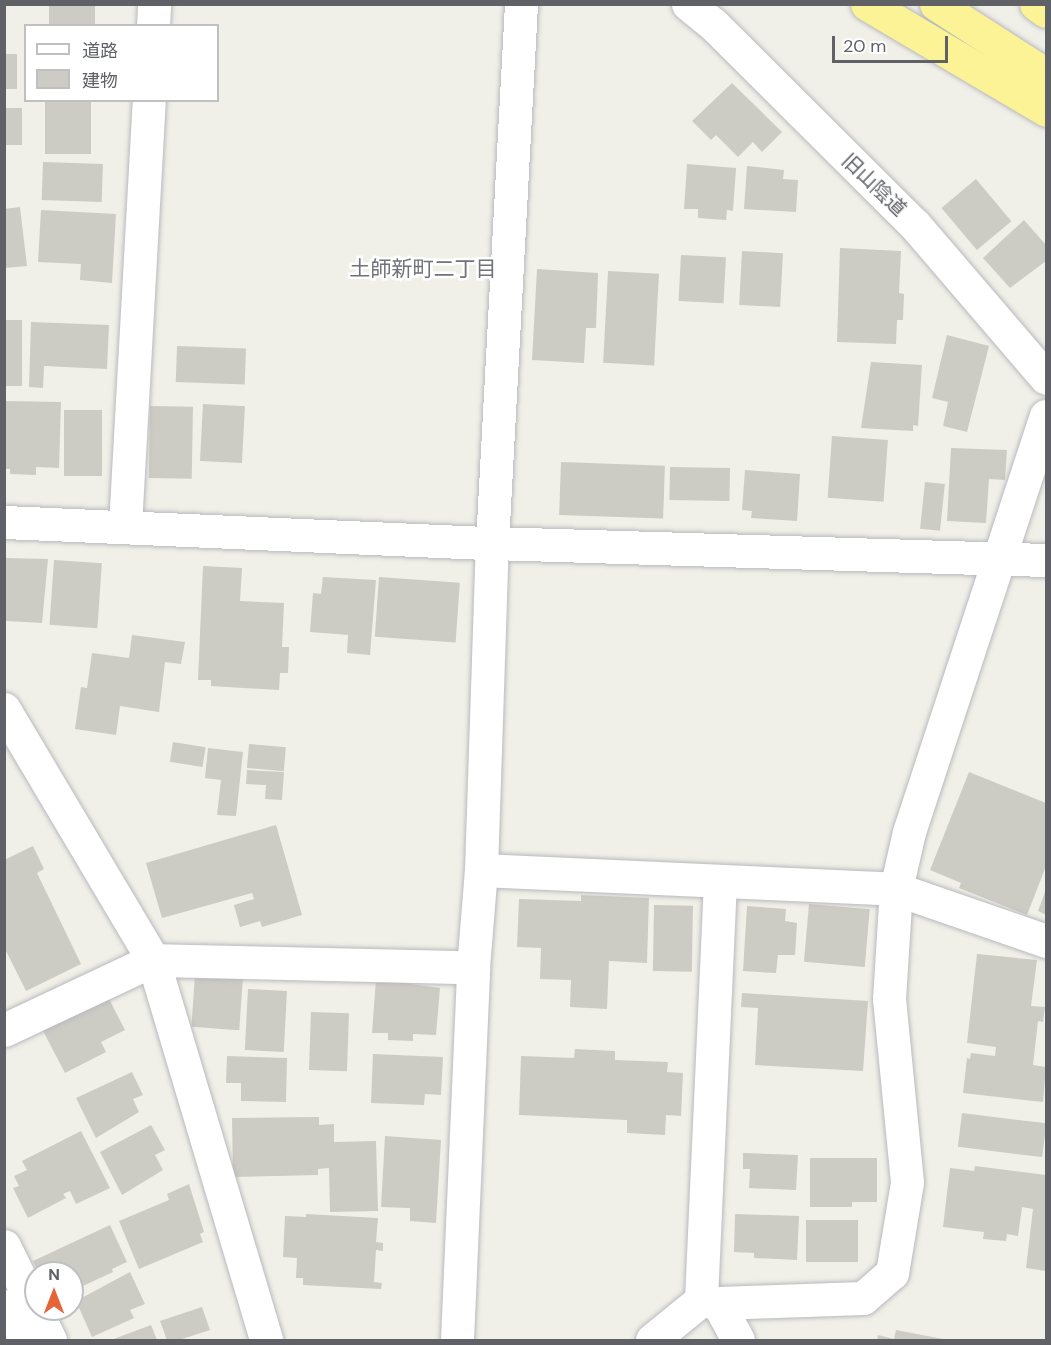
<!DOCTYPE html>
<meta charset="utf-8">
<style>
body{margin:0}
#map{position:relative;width:1051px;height:1345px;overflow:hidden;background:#f0f0e8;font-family:"DM Sans","Noto Sans JP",sans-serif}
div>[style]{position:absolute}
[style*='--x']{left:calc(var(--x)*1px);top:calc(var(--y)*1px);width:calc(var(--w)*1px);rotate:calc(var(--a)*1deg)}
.building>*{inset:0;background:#cccbc4;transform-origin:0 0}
.roads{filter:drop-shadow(0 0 2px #b8b9bd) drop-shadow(0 0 2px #b8b9bd)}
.street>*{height:33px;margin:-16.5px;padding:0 16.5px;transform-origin:16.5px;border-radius:16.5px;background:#fff}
.highway>*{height:33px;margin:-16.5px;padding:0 16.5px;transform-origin:16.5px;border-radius:16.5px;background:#fbf395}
span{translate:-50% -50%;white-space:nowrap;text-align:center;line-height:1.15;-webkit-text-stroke:5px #fff;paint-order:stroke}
.street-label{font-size:20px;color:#5f6167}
.neighbourhood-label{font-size:21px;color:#707379}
.frame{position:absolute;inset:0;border:6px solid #5f6167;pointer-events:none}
.legend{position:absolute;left:24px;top:24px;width:195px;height:78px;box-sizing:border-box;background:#fff;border:2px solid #bfc0c2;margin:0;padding:8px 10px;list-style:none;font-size:18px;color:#5f6167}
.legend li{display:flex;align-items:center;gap:12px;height:30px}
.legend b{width:30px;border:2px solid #bfc0c2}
.north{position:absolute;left:24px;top:1261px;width:60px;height:60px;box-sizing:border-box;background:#fff;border:2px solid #bfc0c2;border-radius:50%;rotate:0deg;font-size:16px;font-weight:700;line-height:24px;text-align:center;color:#5f6167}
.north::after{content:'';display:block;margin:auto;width:21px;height:27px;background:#e66538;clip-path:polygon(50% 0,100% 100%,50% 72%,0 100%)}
.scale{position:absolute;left:832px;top:36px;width:116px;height:27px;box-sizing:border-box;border:3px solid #5f6167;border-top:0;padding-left:8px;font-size:18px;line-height:21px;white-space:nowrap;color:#5f6167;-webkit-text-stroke:4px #fff;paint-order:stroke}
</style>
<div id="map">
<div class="building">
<i style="left:49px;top:4px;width:46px;height:22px"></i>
<i style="left:4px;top:54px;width:13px;height:35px"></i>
<i style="clip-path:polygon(732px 83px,782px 132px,762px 152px,753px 142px,738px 157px,716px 135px,711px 140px,692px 121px)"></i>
<i style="left:45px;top:100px;width:46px;height:54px"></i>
<i style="left:4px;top:108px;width:18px;height:37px"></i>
<i style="left:43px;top:162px;width:60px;height:38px;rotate:2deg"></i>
<i style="clip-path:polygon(687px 164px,736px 168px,733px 211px,727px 210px,726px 220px,698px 218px,698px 209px,684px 209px)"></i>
<i style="clip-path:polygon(747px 166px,784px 170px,783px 179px,798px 180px,796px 212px,744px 209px)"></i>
<i style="left:976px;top:179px;width:55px;height:45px;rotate:50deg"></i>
<i style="clip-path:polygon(20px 207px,27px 266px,4px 268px,4px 209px)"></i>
<i style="clip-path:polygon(41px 210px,116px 214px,112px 283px,80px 280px,81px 264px,38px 262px)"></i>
<i style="clip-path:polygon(1024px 220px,1046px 245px,1046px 261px,1010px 288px,983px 258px)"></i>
<i style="clip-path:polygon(840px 248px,901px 251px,899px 293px,904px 294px,903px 320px,897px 320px,896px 344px,837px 342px)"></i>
<i style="left:742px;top:251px;width:41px;height:54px;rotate:3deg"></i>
<i style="left:681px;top:255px;width:45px;height:46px;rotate:3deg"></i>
<i style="clip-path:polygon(537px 269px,598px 273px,596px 328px,586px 328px,584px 363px,532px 360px)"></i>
<i style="left:608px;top:271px;width:51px;height:92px;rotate:3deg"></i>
<i style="left:4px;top:320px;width:18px;height:66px"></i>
<i style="clip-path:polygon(31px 322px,109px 325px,107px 369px,44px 366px,43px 388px,29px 387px)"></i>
<i style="clip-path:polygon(947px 335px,989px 346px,967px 432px,943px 426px,948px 402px,932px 398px)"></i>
<i style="left:177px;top:346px;width:69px;height:36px;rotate:2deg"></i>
<i style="clip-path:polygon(871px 362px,922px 365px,918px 426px,913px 425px,913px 431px,861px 428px)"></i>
<i style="clip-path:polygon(4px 401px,61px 402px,59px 468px,36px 467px,36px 475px,10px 474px,10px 469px,4px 469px)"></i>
<i style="left:203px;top:404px;width:42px;height:57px;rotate:3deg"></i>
<i style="left:150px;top:406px;width:43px;height:72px;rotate:1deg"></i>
<i style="left:64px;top:410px;width:38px;height:66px"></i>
<i style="left:832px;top:436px;width:56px;height:62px;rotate:4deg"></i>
<i style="clip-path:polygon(951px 448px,1007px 450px,1005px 480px,989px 479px,986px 523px,947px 521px)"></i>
<i style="left:561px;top:462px;width:104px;height:53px;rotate:2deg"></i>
<i style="left:670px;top:467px;width:60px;height:33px;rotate:1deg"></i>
<i style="clip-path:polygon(745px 470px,800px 474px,797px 521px,751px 518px,752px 511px,742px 510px)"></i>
<i style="left:925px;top:482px;width:20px;height:47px;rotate:6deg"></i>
<i style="clip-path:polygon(5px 558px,48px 559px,42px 623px,6px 621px)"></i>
<i style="left:54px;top:560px;width:48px;height:65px;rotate:4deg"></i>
<i style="clip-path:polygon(203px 566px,242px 568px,240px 601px,284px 603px,282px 647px,289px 647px,288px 673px,280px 673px,279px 690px,211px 686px,211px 680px,198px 680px)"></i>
<i style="clip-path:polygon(323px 577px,376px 580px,370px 655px,347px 653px,348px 635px,310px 632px,313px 593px,321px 594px)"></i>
<i style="left:379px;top:577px;width:81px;height:60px;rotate:4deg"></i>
<i style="clip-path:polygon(132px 635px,185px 642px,181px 664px,165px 662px,159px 712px,120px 706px,116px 735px,75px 729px,81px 687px,87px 688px,92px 653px,129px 658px)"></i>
<i style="left:173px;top:742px;width:33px;height:20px;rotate:9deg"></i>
<i style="left:249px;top:744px;width:37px;height:24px;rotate:5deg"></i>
<i style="clip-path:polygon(208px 748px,243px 752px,236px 816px,217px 815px,221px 780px,205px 778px)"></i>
<i style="clip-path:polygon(247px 770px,284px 772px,282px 800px,265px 799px,266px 785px,246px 784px)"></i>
<i style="clip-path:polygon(969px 772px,1046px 803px,1046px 866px,1027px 915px,959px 888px,961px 883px,930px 870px)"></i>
<i style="clip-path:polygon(276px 825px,302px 915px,262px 927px,260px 921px,240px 927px,234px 905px,254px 899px,252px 893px,162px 918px,146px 863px)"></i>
<i style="clip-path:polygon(33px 846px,44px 869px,37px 873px,81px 964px,26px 991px,4px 947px,4px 860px)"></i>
<i style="clip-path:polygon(1046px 889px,1046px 915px,1038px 911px)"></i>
<i style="clip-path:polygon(581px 895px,649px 898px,647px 963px,609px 961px,607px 1009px,570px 1007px,571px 980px,540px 979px,541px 948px,517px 947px,519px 899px,581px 901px)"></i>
<i style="left:809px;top:904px;width:61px;height:58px;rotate:5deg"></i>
<i style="left:654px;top:905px;width:39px;height:66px;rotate:1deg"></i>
<i style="clip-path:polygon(747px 906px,786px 909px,785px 921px,797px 923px,795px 955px,778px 955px,776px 973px,743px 971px)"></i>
<i style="clip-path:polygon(977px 954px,1037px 960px,1031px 1006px,1045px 1007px,1043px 1022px,1038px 1021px,1033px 1065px,1046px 1067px,1043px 1102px,963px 1093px,967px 1058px,970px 1059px,971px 1053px,995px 1056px,996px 1047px,967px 1043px)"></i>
<i style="left:195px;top:975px;width:48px;height:52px;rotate:4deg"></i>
<i style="clip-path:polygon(376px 979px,440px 988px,436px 1035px,413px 1034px,413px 1041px,388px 1040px,388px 1033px,372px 1033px)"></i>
<i style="left:248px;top:989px;width:39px;height:61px;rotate:3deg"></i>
<i style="clip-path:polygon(742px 993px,868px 1001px,863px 1071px,755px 1065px,758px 1008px,741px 1007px)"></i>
<i style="clip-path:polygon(107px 995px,125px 1030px,101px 1042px,106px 1052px,65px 1073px,42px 1029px)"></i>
<i style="left:311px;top:1012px;width:38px;height:58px;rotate:2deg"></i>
<i style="clip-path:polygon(575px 1049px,615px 1051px,615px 1060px,668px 1062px,667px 1072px,683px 1073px,681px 1116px,666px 1115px,665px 1135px,627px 1133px,627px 1120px,519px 1115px,521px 1056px,574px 1058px)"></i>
<i style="clip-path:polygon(373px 1054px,443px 1057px,441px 1095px,425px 1094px,424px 1105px,371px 1103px)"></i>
<i style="clip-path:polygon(227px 1056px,287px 1058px,286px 1102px,241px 1101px,241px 1083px,226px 1083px)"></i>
<i style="clip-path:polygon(132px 1072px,143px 1095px,133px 1099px,139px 1112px,96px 1138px,76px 1098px)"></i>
<i style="left:962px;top:1113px;width:85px;height:34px;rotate:7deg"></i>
<i style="clip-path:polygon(319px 1117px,319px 1125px,334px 1124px,334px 1142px,376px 1141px,378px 1211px,330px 1212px,329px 1168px,318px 1169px,318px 1175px,233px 1177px,232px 1118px)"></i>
<i style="clip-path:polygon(151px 1125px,165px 1150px,155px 1155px,163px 1170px,122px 1195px,100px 1152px)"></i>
<i style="clip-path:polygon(81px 1131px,110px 1188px,76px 1204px,70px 1191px,63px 1194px,66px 1198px,28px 1218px,13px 1188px,19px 1186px,14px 1176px,27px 1170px,22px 1161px)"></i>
<i style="clip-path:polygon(385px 1136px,441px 1140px,436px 1223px,410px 1221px,410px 1208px,381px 1207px)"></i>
<i style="clip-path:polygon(743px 1153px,798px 1155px,796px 1190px,749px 1188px,750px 1169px,743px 1169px)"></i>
<i style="clip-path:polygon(810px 1158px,877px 1158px,877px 1202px,852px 1202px,852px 1207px,810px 1207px)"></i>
<i style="clip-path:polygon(975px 1166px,1046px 1175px,1046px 1271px,1026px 1268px,1033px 1209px,1022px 1207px,1018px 1236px,1007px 1234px,1006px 1241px,983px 1239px,984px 1232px,943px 1227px,950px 1168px,974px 1171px)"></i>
<i style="clip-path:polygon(189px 1184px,204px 1232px,200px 1234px,203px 1242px,139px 1269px,119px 1221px,169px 1200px,167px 1194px)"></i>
<i style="clip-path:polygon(306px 1214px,378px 1218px,376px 1242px,383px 1243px,383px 1251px,376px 1250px,374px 1282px,382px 1283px,381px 1289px,303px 1285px,303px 1278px,296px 1278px,297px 1258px,283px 1257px,285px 1216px,306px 1217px)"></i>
<i style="clip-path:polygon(735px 1214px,799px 1216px,797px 1260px,754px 1258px,754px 1253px,734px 1252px)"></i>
<i style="left:806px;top:1220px;width:52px;height:42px"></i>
<i style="clip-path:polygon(110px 1225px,127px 1262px,112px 1269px,113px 1272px,72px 1291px,72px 1273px,61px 1273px,58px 1267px,39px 1273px,33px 1261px)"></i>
<i style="clip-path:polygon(130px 1272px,145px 1304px,130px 1310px,134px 1318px,92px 1337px,76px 1301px)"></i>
<i style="clip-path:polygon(202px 1307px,210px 1330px,179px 1340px,167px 1340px,160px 1321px)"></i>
<i style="clip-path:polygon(151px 1325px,157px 1340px,111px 1340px)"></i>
<i style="clip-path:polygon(896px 1330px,943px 1339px,943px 1340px,877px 1340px,878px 1335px,894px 1339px)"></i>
</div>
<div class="roads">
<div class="street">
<i style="--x:688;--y:4;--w:32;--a:39"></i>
<i style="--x:713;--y:24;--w:285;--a:44.9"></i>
<i style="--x:915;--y:225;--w:201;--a:49.4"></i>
<i style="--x:153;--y:26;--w:22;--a:-87"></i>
<i style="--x:4;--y:522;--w:488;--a:2.5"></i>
<i style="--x:492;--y:543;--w:554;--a:1.76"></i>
<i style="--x:125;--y:526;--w:427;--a:-86.8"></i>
<i style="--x:4;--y:709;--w:292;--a:59.3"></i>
<i style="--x:153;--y:960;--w:396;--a:73.4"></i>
<i style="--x:481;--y:870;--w:415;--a:2.6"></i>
<i style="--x:896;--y:889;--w:159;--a:19.1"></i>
<i style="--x:720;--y:881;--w:419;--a:92.6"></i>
<i style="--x:701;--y:1300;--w:17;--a:10"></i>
<i style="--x:718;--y:1303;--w:145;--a:-2"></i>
<i style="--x:863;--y:1298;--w:38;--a:-41"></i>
<i style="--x:892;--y:1273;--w:92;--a:-80.6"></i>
<i style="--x:907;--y:1182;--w:184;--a:-95.6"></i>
<i style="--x:889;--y:999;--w:110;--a:-86.4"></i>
<i style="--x:896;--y:889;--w:58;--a:-77.2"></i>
<i style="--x:909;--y:832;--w:438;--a:-71.8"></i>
<i style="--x:4;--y:1030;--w:165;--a:-25.2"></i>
<i style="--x:153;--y:960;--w:320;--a:1.3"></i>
<i style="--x:4;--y:1246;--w:105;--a:63.9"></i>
<i style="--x:718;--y:1303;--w:42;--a:61.6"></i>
<i style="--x:4;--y:1306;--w:39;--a:61"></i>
<i style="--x:457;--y:1340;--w:373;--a:-87.5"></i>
<i style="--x:473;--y:967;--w:97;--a:-85.3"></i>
<i style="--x:481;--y:870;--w:327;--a:-88.1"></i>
<i style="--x:492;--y:543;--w:540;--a:-86.92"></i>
<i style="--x:652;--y:1340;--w:63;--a:-39.2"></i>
</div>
<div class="highway">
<i style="--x:867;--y:4;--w:208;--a:30.6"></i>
<i style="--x:936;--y:4;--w:131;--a:32.8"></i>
<i style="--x:1036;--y:4;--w:12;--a:35"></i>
</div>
</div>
<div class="street-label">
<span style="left:874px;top:185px;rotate:44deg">旧山陰道</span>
</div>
<div class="neighbourhood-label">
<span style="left:423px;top:269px">土師新町二丁目</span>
</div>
<div class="frame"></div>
<ul class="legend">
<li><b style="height:8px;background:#fff"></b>道路</li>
<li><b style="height:16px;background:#cccbc4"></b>建物</li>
</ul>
<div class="north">N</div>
<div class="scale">20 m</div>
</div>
